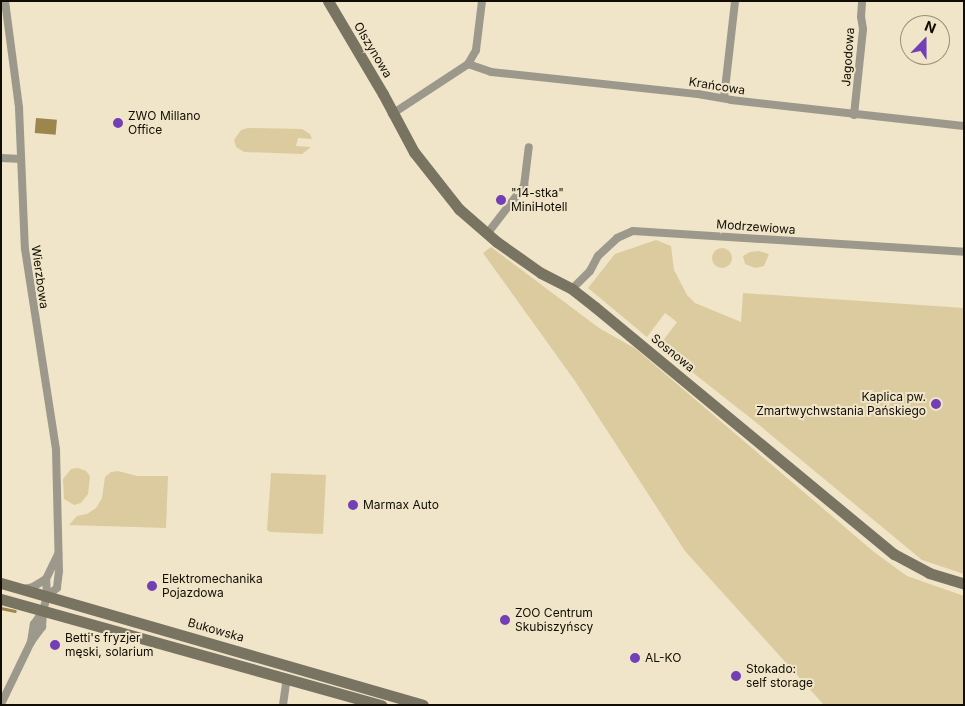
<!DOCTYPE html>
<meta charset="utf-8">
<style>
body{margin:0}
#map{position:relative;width:965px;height:706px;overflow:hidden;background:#f0e5c8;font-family:Inter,sans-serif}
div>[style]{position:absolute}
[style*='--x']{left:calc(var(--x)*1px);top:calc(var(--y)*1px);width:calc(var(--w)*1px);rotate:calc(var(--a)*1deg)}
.green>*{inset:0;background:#dbcb9f}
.round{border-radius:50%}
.water>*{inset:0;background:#9c864d;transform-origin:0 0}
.stream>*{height:2.5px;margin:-1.25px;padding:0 1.25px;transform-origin:1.25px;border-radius:1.25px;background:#9c864d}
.street>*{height:8px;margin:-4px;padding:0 4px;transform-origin:4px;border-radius:4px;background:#9d988c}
.secondary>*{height:11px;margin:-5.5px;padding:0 5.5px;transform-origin:5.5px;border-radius:5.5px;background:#797362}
.dots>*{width:14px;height:14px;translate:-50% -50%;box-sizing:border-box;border:2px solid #f0e5c8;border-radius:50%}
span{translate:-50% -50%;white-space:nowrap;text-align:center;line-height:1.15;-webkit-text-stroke:4px #f0e5c8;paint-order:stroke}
.street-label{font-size:12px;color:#110d04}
.poi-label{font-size:12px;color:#110d04}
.left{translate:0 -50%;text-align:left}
.right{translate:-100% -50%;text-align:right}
.frame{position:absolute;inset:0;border:2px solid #110d04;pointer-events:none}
.north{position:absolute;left:900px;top:15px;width:50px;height:50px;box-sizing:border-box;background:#f0e5c8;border:1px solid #978f7a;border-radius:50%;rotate:22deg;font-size:14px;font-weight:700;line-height:20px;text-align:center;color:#110d04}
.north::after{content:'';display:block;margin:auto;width:18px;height:22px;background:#723fb6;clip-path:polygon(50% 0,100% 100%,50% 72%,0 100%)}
</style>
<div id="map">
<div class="green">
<i style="clip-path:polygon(248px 128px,302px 129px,310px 134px,312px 139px,298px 138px,296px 146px,311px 147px,302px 154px,244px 152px,236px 147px,234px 140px,241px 130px)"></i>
<i style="clip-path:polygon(656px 240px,671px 246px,674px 270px,687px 295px,695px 303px,741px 322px,743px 293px,964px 308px,964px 574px,922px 560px,753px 420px,659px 346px,677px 322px,665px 313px,647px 337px,588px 288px,615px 254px)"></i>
<i style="clip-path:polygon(491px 247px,599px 328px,636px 349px,874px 552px,907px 576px,964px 596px,964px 705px,824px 705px,685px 551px,575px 381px,483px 253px)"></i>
<i class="round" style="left:712px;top:248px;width:20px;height:20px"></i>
<i style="clip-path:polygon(759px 251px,769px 254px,764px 266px,755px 268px,745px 264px,743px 256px,750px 252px)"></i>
<i style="clip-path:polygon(78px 468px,86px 471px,90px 476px,88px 494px,81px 503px,74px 505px,64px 499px,63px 479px,71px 469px)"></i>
<i style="clip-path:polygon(118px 471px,137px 476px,168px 476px,166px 528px,69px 525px,77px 516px,87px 514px,96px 508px,102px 498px,105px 477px,111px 472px)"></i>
<i style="clip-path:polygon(271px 473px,326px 475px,323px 534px,270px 532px,267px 530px)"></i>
</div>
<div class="water">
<i style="left:36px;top:118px;width:21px;height:15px;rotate:5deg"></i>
</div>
<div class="stream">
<i style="--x:1;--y:608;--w:14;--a:12"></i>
</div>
<div class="street">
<i style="--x:5;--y:1;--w:108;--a:82.5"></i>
<i style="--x:19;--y:108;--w:141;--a:87.6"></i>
<i style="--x:25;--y:249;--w:203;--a:81.2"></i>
<i style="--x:56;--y:450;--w:121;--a:88.6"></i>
<i style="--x:59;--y:571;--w:17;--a:97"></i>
<i style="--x:57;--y:588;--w:13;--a:141"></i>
<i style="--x:468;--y:64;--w:24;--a:19"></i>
<i style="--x:491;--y:72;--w:208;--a:6.1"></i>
<i style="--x:698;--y:94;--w:34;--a:10"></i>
<i style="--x:731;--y:100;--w:234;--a:6.4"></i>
<i style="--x:724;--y:98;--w:98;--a:-83.5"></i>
<i style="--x:392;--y:114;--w:91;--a:-33.3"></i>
<i style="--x:468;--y:64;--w:16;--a:-60"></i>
<i style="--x:476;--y:50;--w:49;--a:-83"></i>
<i style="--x:854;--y:115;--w:86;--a:-84"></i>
<i style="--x:863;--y:29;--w:12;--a:-99"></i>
<i style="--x:861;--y:17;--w:16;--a:-86"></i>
<i style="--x:1;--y:158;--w:20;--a:3"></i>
<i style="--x:487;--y:234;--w:61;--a:-52.4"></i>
<i style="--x:524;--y:186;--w:39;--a:-83"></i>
<i style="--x:572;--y:289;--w:25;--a:-45"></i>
<i style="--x:590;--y:271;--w:17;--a:-62"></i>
<i style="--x:598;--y:256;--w:26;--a:-43"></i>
<i style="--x:617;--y:238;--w:17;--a:-24"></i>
<i style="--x:633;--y:231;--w:332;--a:3.6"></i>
<i style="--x:23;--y:589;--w:10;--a:-11"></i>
<i style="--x:33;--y:587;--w:15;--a:-32"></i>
<i style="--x:31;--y:642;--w:19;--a:-54"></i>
<i style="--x:42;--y:627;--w:16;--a:-86"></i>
<i style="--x:43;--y:611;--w:16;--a:-75"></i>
<i style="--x:47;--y:596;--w:17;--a:-93"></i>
<i style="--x:46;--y:579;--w:28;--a:-64"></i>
<i style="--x:1;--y:704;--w:69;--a:-64.2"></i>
<i style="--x:31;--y:642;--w:18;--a:-81"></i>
<i style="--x:34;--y:624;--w:16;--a:-55"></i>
<i style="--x:283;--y:705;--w:27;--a:-82"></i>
</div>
<div class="secondary">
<i style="--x:328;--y:1;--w:108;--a:59.4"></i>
<i style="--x:383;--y:94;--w:66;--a:61.9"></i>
<i style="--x:414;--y:152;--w:73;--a:51.7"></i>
<i style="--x:459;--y:209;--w:50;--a:41"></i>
<i style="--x:497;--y:242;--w:54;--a:35.2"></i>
<i style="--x:541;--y:273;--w:35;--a:27"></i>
<i style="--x:572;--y:289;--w:29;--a:38"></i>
<i style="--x:595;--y:307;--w:388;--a:39.6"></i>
<i style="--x:894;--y:554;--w:40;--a:28"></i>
<i style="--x:929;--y:573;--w:37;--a:17"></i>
<i style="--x:1;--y:583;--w:439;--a:16.1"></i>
<i style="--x:1;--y:599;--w:395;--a:15.6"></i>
</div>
<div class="dots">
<i style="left:118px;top:123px;background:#723fb6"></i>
<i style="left:501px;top:200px;background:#723fb6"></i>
<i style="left:936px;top:404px;background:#723fb6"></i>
<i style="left:353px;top:505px;background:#723fb6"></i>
<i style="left:152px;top:586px;background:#723fb6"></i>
<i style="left:505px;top:620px;background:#723fb6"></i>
<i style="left:55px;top:645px;background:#723fb6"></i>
<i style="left:635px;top:658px;background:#723fb6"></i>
<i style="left:736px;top:676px;background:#723fb6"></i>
</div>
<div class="street-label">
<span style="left:373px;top:50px;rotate:59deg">Olszynowa</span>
<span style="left:848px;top:57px;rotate:-86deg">Jagodowa</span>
<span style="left:717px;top:86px;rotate:9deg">Krańcowa</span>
<span style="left:756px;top:227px;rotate:4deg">Modrzewiowa</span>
<span style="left:40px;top:277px;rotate:82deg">Wierzbowa</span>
<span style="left:673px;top:353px;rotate:39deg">Sosnowa</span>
<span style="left:216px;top:630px;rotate:16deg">Bukowska</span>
</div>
<div class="poi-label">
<span class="left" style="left:128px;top:123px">ZWO Millano<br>Office</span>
<span class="left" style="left:511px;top:200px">"14-stka"<br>MiniHotell</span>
<span class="right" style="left:926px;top:404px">Kaplica pw.<br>Zmartwychwstania Pańskiego</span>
<span class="left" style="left:363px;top:505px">Marmax Auto</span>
<span class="left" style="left:162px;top:586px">Elektromechanika<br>Pojazdowa</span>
<span class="left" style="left:515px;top:620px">ZOO Centrum<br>Skubiszyńscy</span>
<span class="left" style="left:65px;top:645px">Betti's fryzjer<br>męski, solarium</span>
<span class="left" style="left:645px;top:658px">AL-KO</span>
<span class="left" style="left:746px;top:676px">Stokado:<br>self storage</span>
</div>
<div class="frame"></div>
<div class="north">N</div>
</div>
